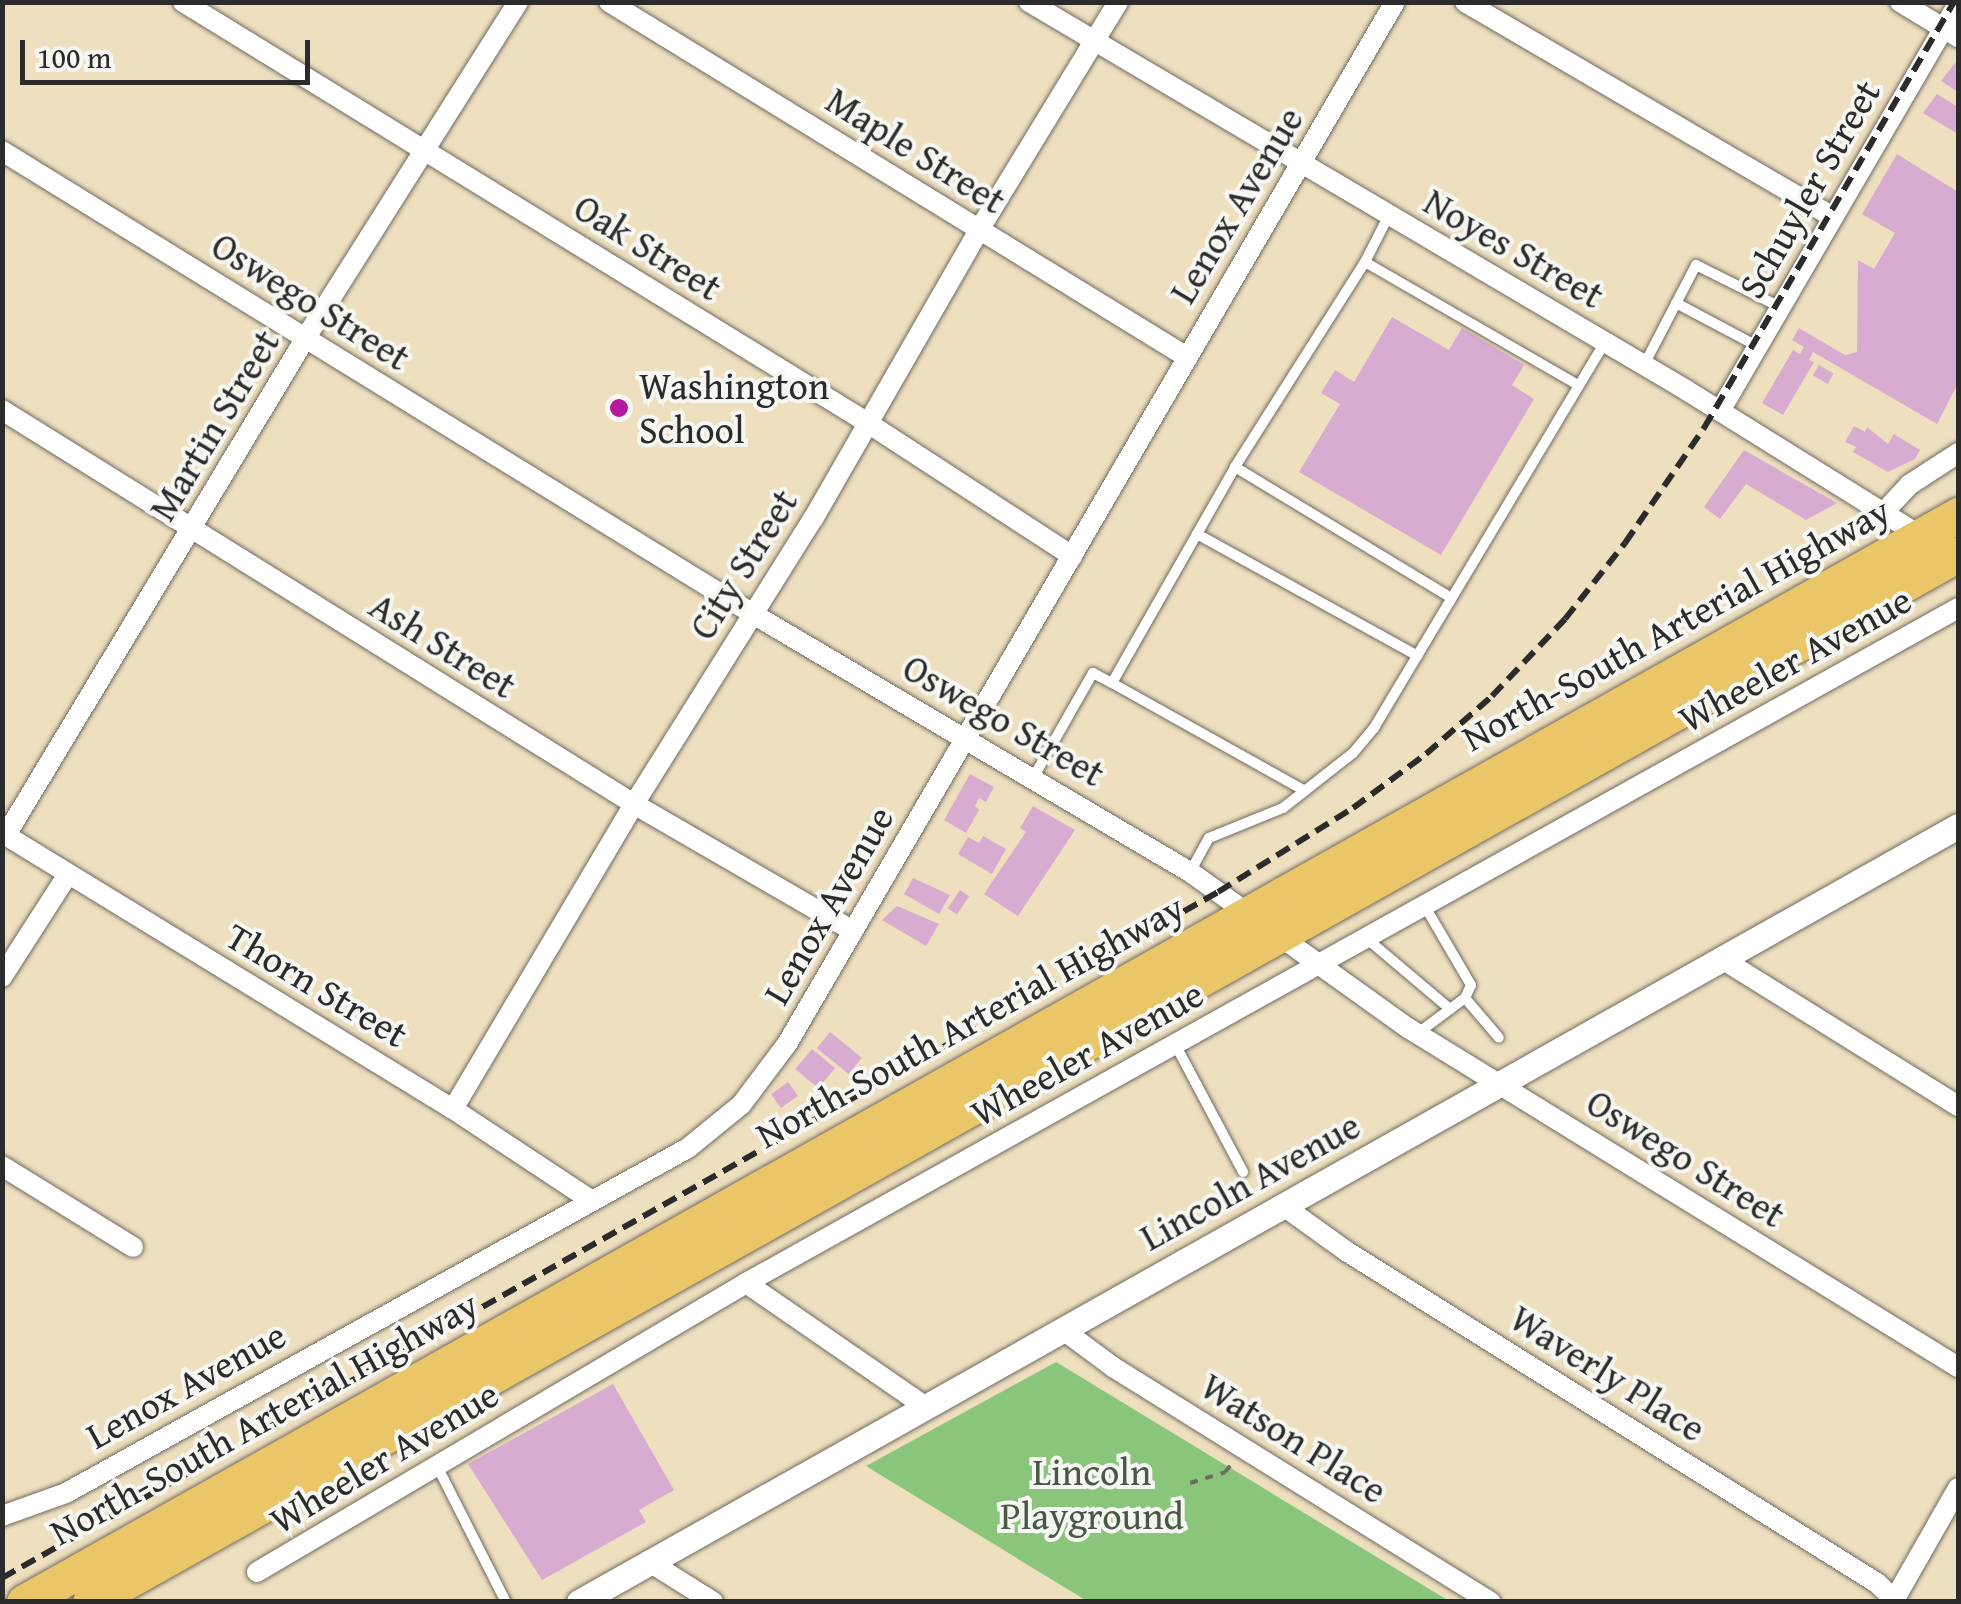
<!DOCTYPE html>
<style>
body{margin:0}
#map{position:relative;width:1961px;height:1604px;overflow:hidden;background:#eedfbf;font-family:"Gentium Book Plus",serif}
div>[style]{position:absolute}
[style*='--x']{left:calc(var(--x)*1px);top:calc(var(--y)*1px);width:calc(var(--w)*1px);rotate:calc(var(--a)*1deg)}
.green>*{inset:0;background:#89c57b}
.building>*{inset:0;background:#d8abd1;transform-origin:0 0}
.path>*{height:4px;margin-top:-2px;transform-origin:0;background:repeating-linear-gradient(90deg,#6f6a5f 0 8px,transparent 0 16px)}
.roads{filter:drop-shadow(0 0 2px #6f6a5f) drop-shadow(0 0 2px #6f6a5f)}
.service>*{height:10px;margin:-5px;padding:0 5px;transform-origin:5px;border-radius:5px;background:#fff}
.minor>*{height:20px;margin:-10px;padding:0 10px;transform-origin:10px;border-radius:10px;background:#fff}
.tertiary>*{height:25px;margin:-12.5px;padding:0 12.5px;transform-origin:12.5px;border-radius:12.5px;background:#fff}
.trunk>*{height:35px;margin:-17.5px;padding:0 17.5px;transform-origin:17.5px;border-radius:17.5px;background:#ebc669}
.rail>*{height:6px;margin-top:-3px;transform-origin:0;background:repeating-linear-gradient(90deg,#2b2b2b 0 15px,transparent 0 23px)}
.dots>*{width:28px;height:28px;translate:-50% -50%;box-sizing:border-box;border:5px solid #f6f6f2;border-radius:50%}
span{translate:-50% -50%;white-space:nowrap;text-align:center;line-height:1.15;-webkit-text-stroke:8px #f6f6f2;paint-order:stroke}
.street-label{font-size:38px;color:#2b2b2b}
.poi-label{font-size:38px;color:#2b2b2b}
.left{translate:0 -50%;text-align:left}
.park-label{font-size:38px;color:#475943}
.frame{position:absolute;inset:0;border:5px solid #2b2b2b;pointer-events:none}
.scale{position:absolute;left:20px;top:40px;width:290px;height:45px;box-sizing:border-box;border:5px solid #2b2b2b;border-top:0;padding-left:12px;font-size:30px;line-height:35px;white-space:nowrap;color:#2b2b2b;-webkit-text-stroke:8px #f6f6f2;paint-order:stroke}
</style>
<div id="map">
<div class="green">
<i style="clip-path:polygon(1056px 1362px,1449px 1601px,1087px 1601px,866px 1466px)"></i>
</div>
<div class="building">
<i style="clip-path:polygon(1955px 63px,1958px 65px,1958px 92px,1941px 81px)"></i>
<i style="clip-path:polygon(1937px 94px,1958px 107px,1958px 134px,1923px 113px)"></i>
<i style="clip-path:polygon(1897px 154px,1958px 192px,1958px 383px,1937px 424px,1813px 352px,1809px 360px,1814px 362px,1783px 415px,1762px 403px,1793px 350px,1800px 354px,1804px 347px,1792px 340px,1799px 328px,1845px 355px,1857px 352px,1858px 260px,1874px 269px,1895px 233px,1862px 214px)"></i>
<i style="clip-path:polygon(1392px 317px,1449px 350px,1462px 328px,1524px 365px,1512px 385px,1534px 399px,1441px 555px,1299px 472px,1340px 404px,1321px 393px,1335px 370px,1354px 382px)"></i>
<i style="left:1819px;top:365px;width:17px;height:12px;rotate:31deg"></i>
<i style="clip-path:polygon(1854px 426px,1865px 432px,1867px 427px,1888px 444px,1894px 434px,1920px 450px,1915px 459px,1888px 472px,1853px 452px,1856px 447px,1845px 442px)"></i>
<i style="clip-path:polygon(1744px 450px,1837px 503px,1806px 520px,1746px 484px,1720px 519px,1704px 507px)"></i>
<i style="clip-path:polygon(970px 774px,994px 787px,986px 802px,979px 798px,975px 806px,979px 810px,966px 833px,944px 820px)"></i>
<i style="clip-path:polygon(1033px 806px,1075px 830px,1018px 916px,984px 894px,1026px 832px,1020px 828px)"></i>
<i style="clip-path:polygon(983px 836px,1006px 849px,992px 874px,958px 854px,968px 837px,979px 843px)"></i>
<i style="clip-path:polygon(913px 878px,950px 895px,939px 914px,904px 894px)"></i>
<i style="left:960px;top:890px;width:11px;height:22px;rotate:34deg"></i>
<i style="clip-path:polygon(897px 906px,939px 924px,926px 946px,882px 920px)"></i>
<i style="left:830px;top:1032px;width:41px;height:21px;rotate:39deg"></i>
<i style="left:812px;top:1049px;width:30px;height:26px;rotate:40deg"></i>
<i style="left:788px;top:1082px;width:17px;height:21px;rotate:54deg"></i>
<i style="clip-path:polygon(613px 1384px,674px 1490px,639px 1510px,646px 1522px,542px 1580px,468px 1464px)"></i>
</div>
<div class="path">
<i style="--x:1190;--y:1483;--w:37;--a:-17"></i>
<i style="--x:1225;--y:1472;--w:13;--a:-51"></i>
</div>
<div class="roads">
<div class="service">
<i style="--x:1389;--y:215;--w:53;--a:117.1"></i>
<i style="--x:1365;--y:262;--w:246;--a:30"></i>
<i style="--x:1365;--y:262;--w:243;--a:122.4"></i>
<i style="--x:1235;--y:467;--w:253;--a:31.2"></i>
<i style="--x:1676;--y:303;--w:92;--a:28"></i>
<i style="--x:1644;--y:365;--w:113;--a:-62.5"></i>
<i style="--x:1696;--y:265;--w:94;--a:26.6"></i>
<i style="--x:1197;--y:534;--w:252;--a:28.9"></i>
<i style="--x:1112;--y:683;--w:221;--a:29.2"></i>
<i style="--x:1033;--y:778;--w:121;--a:-60.3"></i>
<i style="--x:1093;--y:673;--w:21;--a:28"></i>
<i style="--x:1112;--y:683;--w:249;--a:-60.3"></i>
<i style="--x:1190;--y:872;--w:39;--a:-61"></i>
<i style="--x:1209;--y:838;--w:80;--a:-22.1"></i>
<i style="--x:1283;--y:808;--w:89;--a:-38.2"></i>
<i style="--x:1353;--y:753;--w:33;--a:-50"></i>
<i style="--x:1374;--y:728;--w:450;--a:-59.1"></i>
<i style="--x:1366;--y:938;--w:110;--a:40.2"></i>
<i style="--x:1465;--y:998;--w:52;--a:49.6"></i>
<i style="--x:1418;--y:1033;--w:59;--a:-36.7"></i>
<i style="--x:1465;--y:998;--w:14;--a:-65"></i>
<i style="--x:1471;--y:985;--w:93;--a:-120.4"></i>
<i style="--x:1175;--y:1044;--w:145;--a:62"></i>
<i style="--x:437;--y:1466;--w:153;--a:63.1"></i>
</div>
<div class="minor">
<i style="--x:183;--y:2;--w:804;--a:31.57"></i>
<i style="--x:868;--y:423;--w:244;--a:33.1"></i>
<i style="--x:609;--y:2;--w:678;--a:31.56"></i>
<i style="--x:1029;--y:2;--w:763;--a:30.56"></i>
<i style="--x:1686;--y:390;--w:280;--a:31.9"></i>
<i style="--x:1465;--y:2;--w:426;--a:30.3"></i>
<i style="--x:1900;--y:2;--w:68;--a:31.1"></i>
<i style="--x:2;--y:151;--w:882;--a:31.65"></i>
<i style="--x:753;--y:614;--w:507;--a:30.56"></i>
<i style="--x:1190;--y:872;--w:268;--a:35.6"></i>
<i style="--x:1408;--y:1028;--w:646;--a:31.65"></i>
<i style="--x:2;--y:410;--w:745;--a:31.94"></i>
<i style="--x:634;--y:804;--w:253;--a:30.1"></i>
<i style="--x:1720;--y:411;--w:472;--a:-59.7"></i>
<i style="--x:1885;--y:511;--w:35;--a:-47"></i>
<i style="--x:1909;--y:485;--w:59;--a:-33.1"></i>
<i style="--x:2;--y:833;--w:529;--a:31.47"></i>
<i style="--x:453;--y:1109;--w:167;--a:33.5"></i>
<i style="--x:6;--y:835;--w:579;--a:-58.92"></i>
<i style="--x:305;--y:339;--w:399;--a:-57.7"></i>
<i style="--x:1722;--y:959;--w:278;--a:31.9"></i>
<i style="--x:2;--y:977;--w:122;--a:-57.3"></i>
<i style="--x:453;--y:1109;--w:355;--a:-59.3"></i>
<i style="--x:634;--y:804;--w:337;--a:-57.9"></i>
<i style="--x:813;--y:519;--w:333;--a:-60.1"></i>
<i style="--x:979;--y:230;--w:267;--a:-58.6"></i>
<i style="--x:2;--y:1166;--w:154;--a:31.7"></i>
<i style="--x:1282;--y:1205;--w:79;--a:35.7"></i>
<i style="--x:1346;--y:1251;--w:626;--a:32.02"></i>
<i style="--x:1877;--y:1583;--w:28;--a:44"></i>
<i style="--x:746;--y:1283;--w:220;--a:34.6"></i>
<i style="--x:1063;--y:1330;--w:62;--a:36.5"></i>
<i style="--x:1113;--y:1367;--w:445;--a:31.9"></i>
<i style="--x:2;--y:1516;--w:68;--a:-19.8"></i>
<i style="--x:66;--y:1493;--w:711;--a:-29.02"></i>
<i style="--x:688;--y:1148;--w:68;--a:-39.1"></i>
<i style="--x:741;--y:1105;--w:76;--a:-53"></i>
<i style="--x:787;--y:1044;--w:1206;--a:-59.74"></i>
<i style="--x:648;--y:1561;--w:77;--a:32.2"></i>
<i style="--x:257;--y:1572;--w:568;--a:-30.58"></i>
<i style="--x:746;--y:1283;--w:1387;--a:-29.11"></i>
<i style="--x:1893;--y:1602;--w:131;--a:-60.3"></i>
</div>
<div class="tertiary">
<i style="--x:579;--y:1602;--w:1582;--a:-29.37"></i>
</div>
<div class="trunk">
<i style="--x:24;--y:1602;--w:2219;--a:-29.34"></i>
<i style="--x:90;--y:1602;--w:2142;--a:-29.29"></i>
</div>
</div>
<div class="rail">
<i style="--x:2;--y:1578;--w:1396;--a:-29.43"></i>
<i style="--x:1218;--y:892;--w:159;--a:-31.9"></i>
<i style="--x:1353;--y:808;--w:91;--a:-36.5"></i>
<i style="--x:1426;--y:754;--w:88;--a:-41.3"></i>
<i style="--x:1492;--y:696;--w:106;--a:-46.5"></i>
<i style="--x:1565;--y:619;--w:97;--a:-51.7"></i>
<i style="--x:1625;--y:543;--w:140;--a:-55.5"></i>
<i style="--x:1704;--y:428;--w:494;--a:-59.6"></i>
</div>
<div class="dots">
<i style="left:619px;top:408px;background:#b5179e"></i>
</div>
<div class="street-label">
<span style="left:916px;top:150px;rotate:32deg">Maple Street</span>
<span style="left:1809px;top:189px;rotate:-60deg">Schuyler Street</span>
<span style="left:1236px;top:205px;rotate:-59deg">Lenox Avenue</span>
<span style="left:648px;top:247px;rotate:32deg">Oak Street</span>
<span style="left:1514px;top:248px;rotate:30deg">Noyes Street</span>
<span style="left:311px;top:301px;rotate:32deg">Oswego Street</span>
<span style="left:214px;top:425px;rotate:-59deg">Martin Street</span>
<span style="left:743px;top:564px;rotate:-58deg">City Street</span>
<span style="left:1676px;top:624px;rotate:-29deg">North-South Arterial Highway</span>
<span style="left:443px;top:645px;rotate:32deg">Ash Street</span>
<span style="left:1795px;top:659px;rotate:-29deg">Wheeler Avenue</span>
<span style="left:1004px;top:720px;rotate:30deg">Oswego Street</span>
<span style="left:828px;top:905px;rotate:-60deg">Lenox Avenue</span>
<span style="left:317px;top:985px;rotate:31deg">Thorn Street</span>
<span style="left:970px;top:1021px;rotate:-29deg">North-South Arterial Highway</span>
<span style="left:1087px;top:1053px;rotate:-29deg">Wheeler Avenue</span>
<span style="left:1686px;top:1158px;rotate:32deg">Oswego Street</span>
<span style="left:1250px;top:1181px;rotate:-29deg">Lincoln Avenue</span>
<span style="left:1608px;top:1373px;rotate:32deg">Waverly Place</span>
<span style="left:186px;top:1385px;rotate:-29deg">Lenox Avenue</span>
<span style="left:264px;top:1418px;rotate:-29deg">North-South Arterial Highway</span>
<span style="left:1294px;top:1438px;rotate:32deg">Watson Place</span>
<span style="left:384px;top:1457px;rotate:-31deg">Wheeler Avenue</span>
</div>
<div class="poi-label">
<span class="left" style="left:639px;top:408px">Washington<br>School</span>
</div>
<div class="park-label">
<span style="left:1092px;top:1494px">Lincoln<br>Playground</span>
</div>
<div class="frame"></div>
<div class="scale">100 m</div>
</div>
